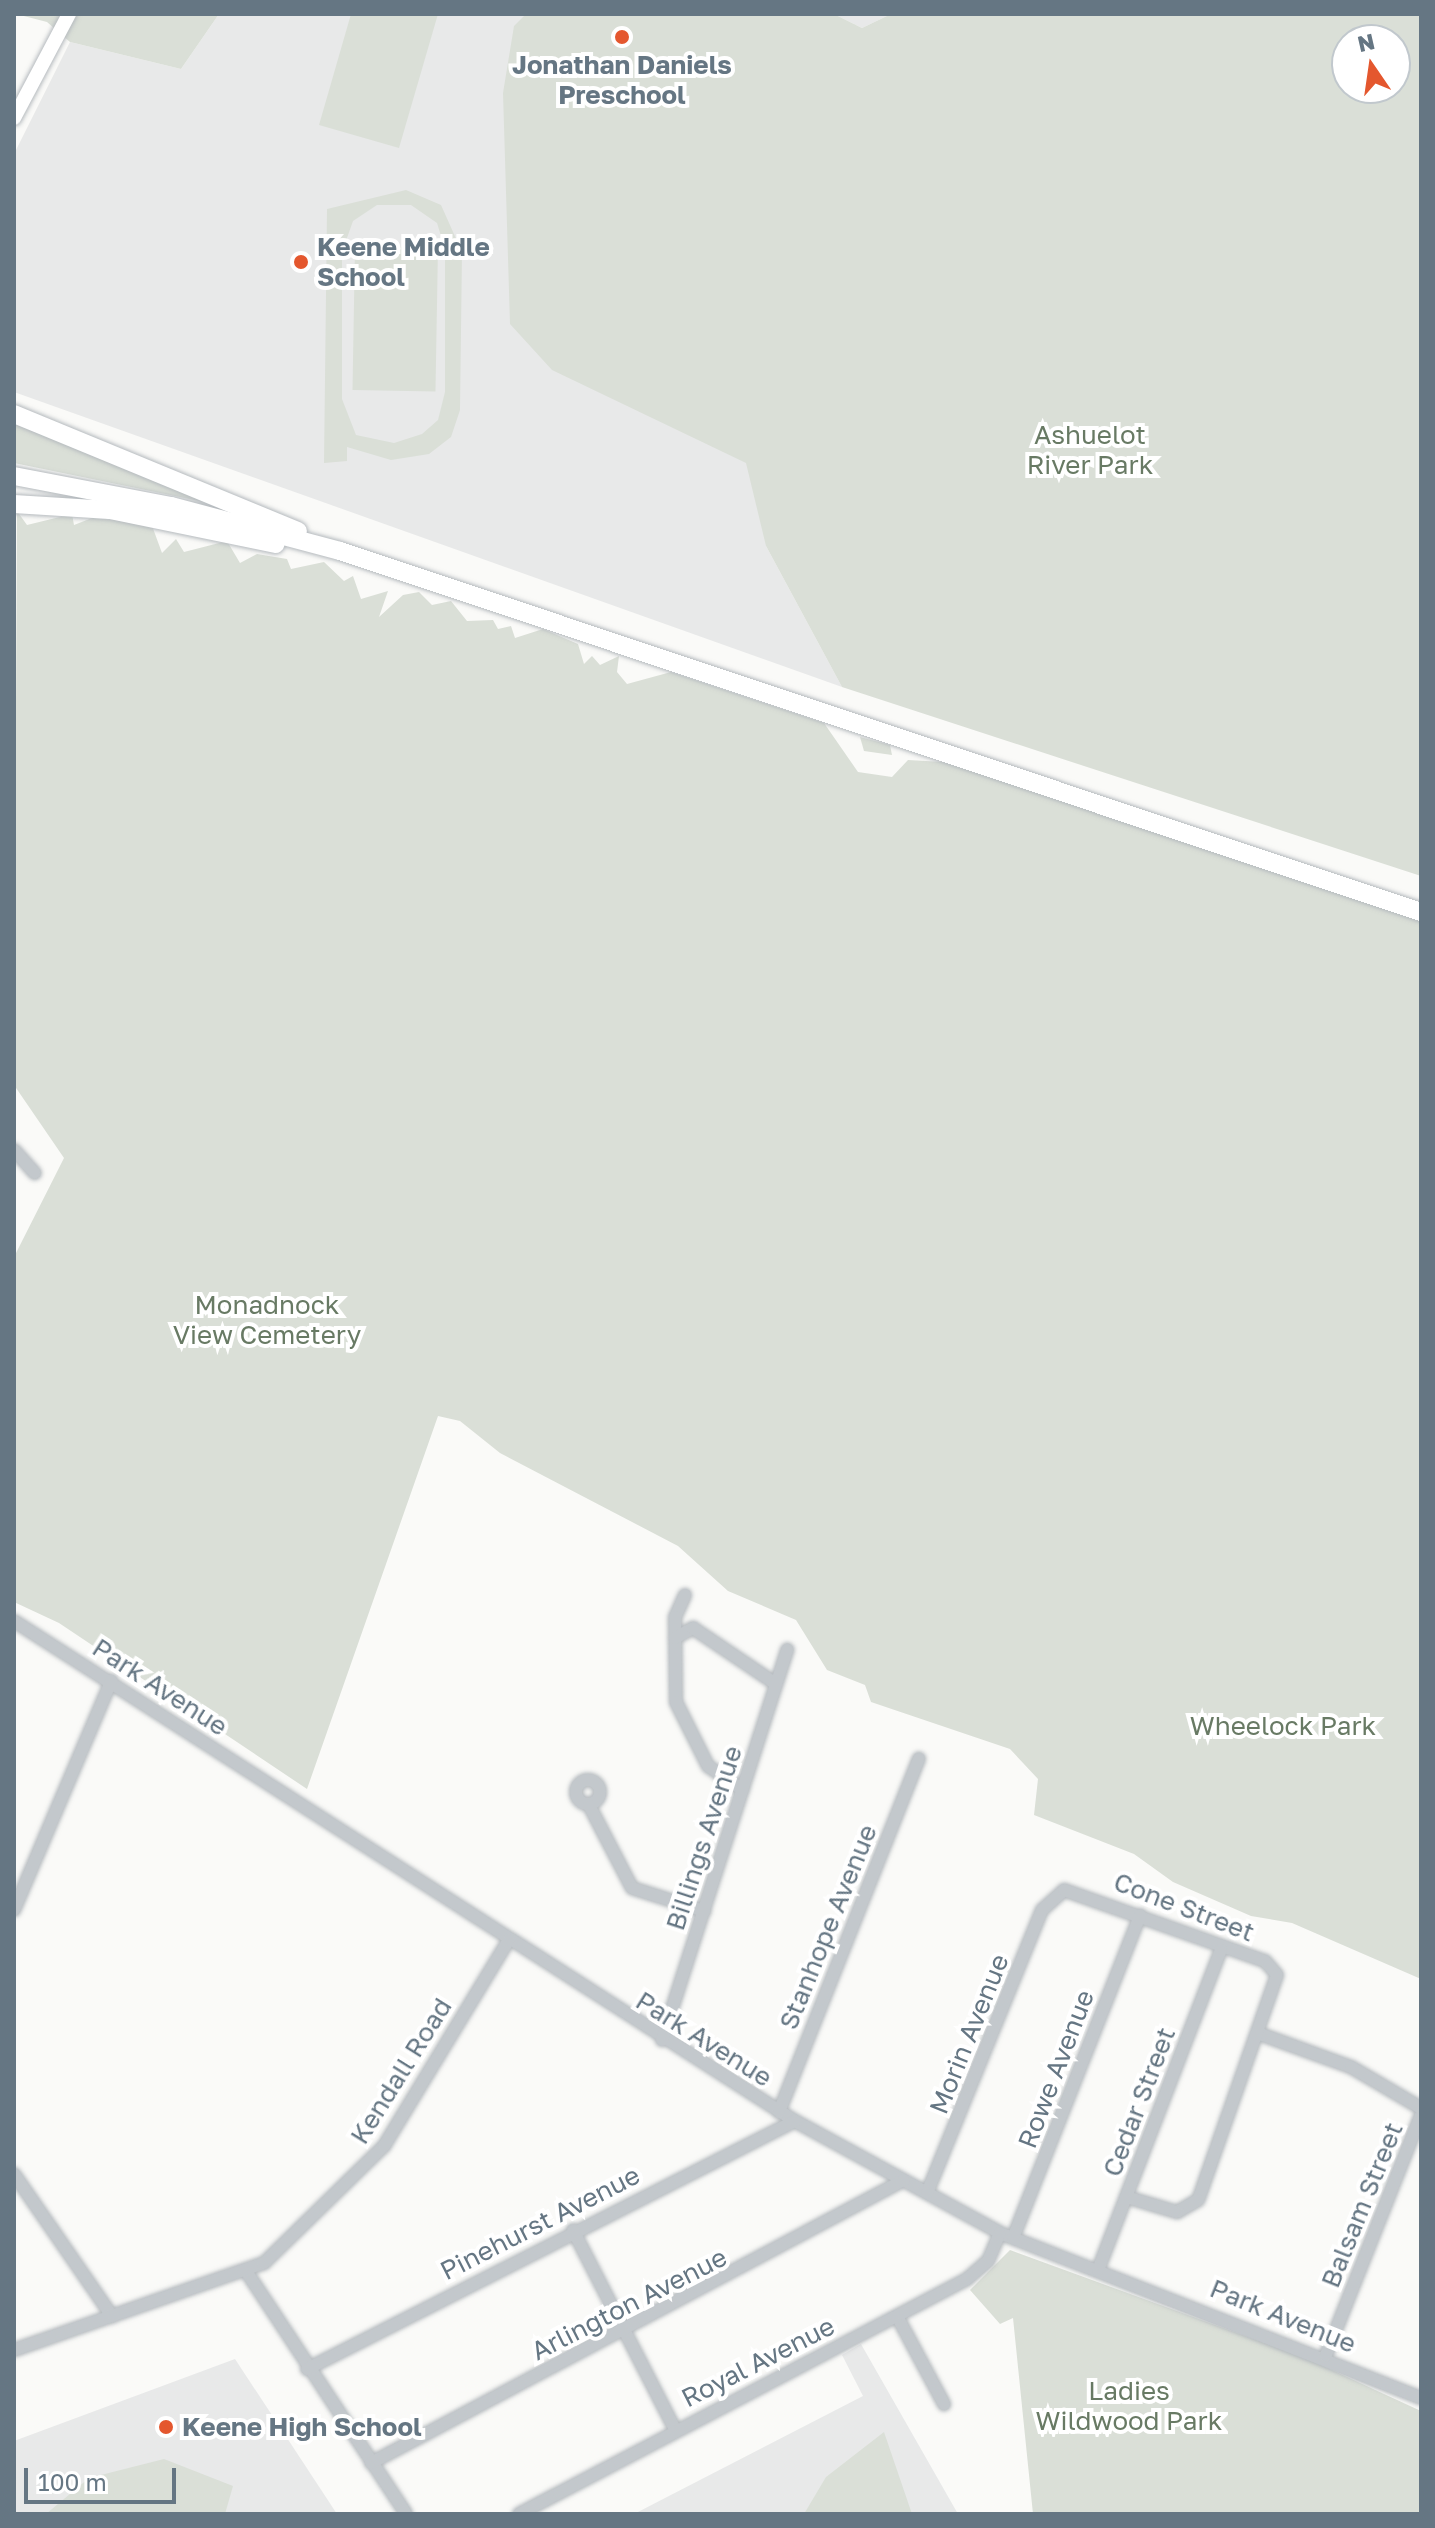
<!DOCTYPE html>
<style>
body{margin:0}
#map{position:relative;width:1435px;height:2528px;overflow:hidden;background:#fafaf8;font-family:"Golos Text",sans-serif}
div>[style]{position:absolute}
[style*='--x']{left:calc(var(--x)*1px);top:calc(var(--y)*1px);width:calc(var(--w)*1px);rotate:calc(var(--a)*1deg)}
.built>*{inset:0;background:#e8e9e9}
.green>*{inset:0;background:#dadfd7;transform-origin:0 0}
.roads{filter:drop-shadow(0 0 2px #b5babe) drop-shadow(0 0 2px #b5babe)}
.minor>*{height:12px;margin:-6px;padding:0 6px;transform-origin:6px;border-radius:6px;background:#c3c8cc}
.minor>.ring{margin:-6px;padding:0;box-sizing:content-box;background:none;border:12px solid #c3c8cc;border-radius:50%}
.major>*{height:14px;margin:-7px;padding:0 7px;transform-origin:7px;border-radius:7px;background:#fff}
.highway>*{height:18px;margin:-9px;padding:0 9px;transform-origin:9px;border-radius:9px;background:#fff}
.dots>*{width:22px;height:22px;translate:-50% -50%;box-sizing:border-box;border:4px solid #fff;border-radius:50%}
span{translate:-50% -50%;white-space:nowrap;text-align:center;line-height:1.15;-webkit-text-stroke:8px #fff;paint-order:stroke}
.poi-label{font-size:26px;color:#657683;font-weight:700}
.left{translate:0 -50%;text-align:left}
.park-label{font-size:26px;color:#687a64}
.street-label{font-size:26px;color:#657683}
.frame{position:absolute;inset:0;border:16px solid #657683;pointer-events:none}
.north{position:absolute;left:1331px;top:24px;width:80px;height:80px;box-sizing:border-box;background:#fff;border:2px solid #c1c8cd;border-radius:50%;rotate:347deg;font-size:22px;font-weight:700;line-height:32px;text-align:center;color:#657683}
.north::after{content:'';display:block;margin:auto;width:28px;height:36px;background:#e4572e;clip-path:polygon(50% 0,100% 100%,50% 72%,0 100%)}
.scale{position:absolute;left:24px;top:2468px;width:152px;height:36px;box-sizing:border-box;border:4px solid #657683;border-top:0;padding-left:10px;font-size:24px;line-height:28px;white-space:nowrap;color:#657683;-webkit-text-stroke:6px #fff;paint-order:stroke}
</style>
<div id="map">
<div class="built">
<i style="clip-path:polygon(219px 14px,665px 14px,801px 438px,766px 546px,842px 687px,14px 392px,14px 154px,70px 42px,181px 69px)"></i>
<i style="clip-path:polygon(834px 14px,891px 14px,862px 28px)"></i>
<i style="clip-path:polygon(861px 2344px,958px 2514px,634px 2514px,863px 2396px,842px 2355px)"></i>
<i style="clip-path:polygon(235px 2359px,337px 2514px,14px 2514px,14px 2441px)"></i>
</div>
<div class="green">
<i style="clip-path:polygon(16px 14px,219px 14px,181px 69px,70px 42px,47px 22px)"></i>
<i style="clip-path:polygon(351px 14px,438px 14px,399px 148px,319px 125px)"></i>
<i style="clip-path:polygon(evenodd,526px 14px,834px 14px,862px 28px,891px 14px,1421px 14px,1421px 876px,842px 687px,766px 546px,746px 463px,552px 370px,510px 324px,503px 93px,514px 26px,526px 14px,1347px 40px,1395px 40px,1395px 88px,1347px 88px,1347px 40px)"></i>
<i style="clip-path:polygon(evenodd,406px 190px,441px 205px,462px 252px,460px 410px,451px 437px,429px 454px,391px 460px,347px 447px,347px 461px,324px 463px,327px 209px,406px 190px,377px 205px,411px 205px,437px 223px,445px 249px,445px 392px,438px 420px,422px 434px,394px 443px,356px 435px,342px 399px,342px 252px,353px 221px,377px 205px)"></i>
<i style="left:355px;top:246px;width:83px;height:144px;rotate:1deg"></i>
<i style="clip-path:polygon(14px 424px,105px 458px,214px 504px,14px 463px)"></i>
<i style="clip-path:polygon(17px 511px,27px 525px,72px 514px,74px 525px,92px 518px,151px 523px,162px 553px,176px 539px,184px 552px,227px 541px,240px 563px,257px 554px,287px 559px,291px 569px,324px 562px,344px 581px,353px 576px,361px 599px,388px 591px,379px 617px,403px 595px,419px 592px,432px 605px,451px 601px,467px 621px,493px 620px,498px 629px,511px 626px,515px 638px,543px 629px,578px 644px,584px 664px,592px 656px,600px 665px,619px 656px,617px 672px,627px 684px,671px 672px,824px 723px,858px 772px,892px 777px,908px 760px,943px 762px,1421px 920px,1421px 1979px,1292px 1923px,1251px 1916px,1173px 1882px,1134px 1854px,1034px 1815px,1038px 1779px,1010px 1749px,871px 1702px,865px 1685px,827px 1670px,796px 1620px,728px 1591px,678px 1546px,500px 1453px,460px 1421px,438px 1416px,307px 1789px,59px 1623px,14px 1602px,14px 1257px,64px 1158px,14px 1085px)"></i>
<i style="clip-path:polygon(860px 737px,890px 745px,892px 755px,864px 751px)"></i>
<i style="clip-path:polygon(1010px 2250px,1308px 2359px,1421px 2411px,1421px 2514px,1033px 2514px,1013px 2318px,1000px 2324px,970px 2290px)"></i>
<i style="clip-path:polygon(884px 2432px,912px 2514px,804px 2514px,826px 2477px)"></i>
<i style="clip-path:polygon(164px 2459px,233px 2486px,225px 2514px,46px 2514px,89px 2478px)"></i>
</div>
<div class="roads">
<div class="minor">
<i style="--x:14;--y:1150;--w:31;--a:48"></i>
<i style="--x:685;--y:1595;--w:24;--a:114"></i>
<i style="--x:675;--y:1617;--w:85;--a:89.3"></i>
<i style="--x:676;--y:1702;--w:72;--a:63.4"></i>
<i style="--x:708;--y:1766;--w:42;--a:34.4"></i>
<i style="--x:14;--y:1621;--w:927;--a:32.63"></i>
<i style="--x:795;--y:2121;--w:234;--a:28.6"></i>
<i style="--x:1000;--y:2233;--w:452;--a:21.4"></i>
<i style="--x:675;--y:1638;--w:21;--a:-29"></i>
<i style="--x:693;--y:1628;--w:100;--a:34"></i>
<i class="ring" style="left:576px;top:1780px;width:12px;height:12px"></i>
<i style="--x:589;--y:1805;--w:93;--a:62.6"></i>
<i style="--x:632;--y:1888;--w:76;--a:17.7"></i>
<i style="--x:14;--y:1910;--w:249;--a:-67"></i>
<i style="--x:1260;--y:2034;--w:97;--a:19.9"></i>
<i style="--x:1351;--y:2067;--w:81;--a:30.4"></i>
<i style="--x:662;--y:2040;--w:410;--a:-72.2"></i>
<i style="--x:779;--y:2112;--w:380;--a:-68.4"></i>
<i style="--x:14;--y:2174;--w:173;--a:55.4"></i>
<i style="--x:927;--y:2193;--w:305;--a:-67.9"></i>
<i style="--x:1042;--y:1910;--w:30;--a:-42"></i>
<i style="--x:1064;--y:1890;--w:213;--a:19.5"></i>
<i style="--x:1265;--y:1961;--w:18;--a:49"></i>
<i style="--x:1277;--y:1975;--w:238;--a:109.3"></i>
<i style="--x:1198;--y:2200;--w:24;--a:150"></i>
<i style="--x:1177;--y:2212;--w:53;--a:-163.6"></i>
<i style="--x:573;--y:2230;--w:224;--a:62.9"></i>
<i style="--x:1013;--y:2238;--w:347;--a:-68.5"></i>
<i style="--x:1098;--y:2270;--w:343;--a:-69"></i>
<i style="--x:248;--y:2274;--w:287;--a:56.6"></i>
<i style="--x:897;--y:2316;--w:100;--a:61.9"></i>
<i style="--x:14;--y:2350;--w:265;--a:-19.2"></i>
<i style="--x:264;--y:2263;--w:168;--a:-44.3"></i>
<i style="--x:384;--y:2146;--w:241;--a:-58.8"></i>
<i style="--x:1326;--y:2355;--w:258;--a:-68.4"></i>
<i style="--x:307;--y:2369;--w:547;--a:-26.94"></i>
<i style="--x:371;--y:2463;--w:603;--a:-27.97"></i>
<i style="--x:519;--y:2514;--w:506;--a:-27.68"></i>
<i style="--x:967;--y:2279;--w:28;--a:-41"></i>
<i style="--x:988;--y:2261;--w:30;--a:-67"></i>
</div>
<div class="major">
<i style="--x:14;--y:118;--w:118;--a:-62.1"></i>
</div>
<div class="highway">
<i style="--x:14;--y:414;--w:307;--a:22.4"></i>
<i style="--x:14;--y:476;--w:160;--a:10.8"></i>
<i style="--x:171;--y:506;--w:175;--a:14.9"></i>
<i style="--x:340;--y:551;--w:1140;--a:18.47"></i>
<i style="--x:14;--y:504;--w:96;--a:3.6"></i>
<i style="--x:110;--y:510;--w:169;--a:11.6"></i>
</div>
</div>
<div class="dots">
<i style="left:622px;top:37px;background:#e4572e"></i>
<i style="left:301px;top:262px;background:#e4572e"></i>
<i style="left:166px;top:2427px;background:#e4572e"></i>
</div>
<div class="poi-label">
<span style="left:622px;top:80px">Jonathan Daniels<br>Preschool</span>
<span class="left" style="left:317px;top:262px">Keene Middle<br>School</span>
<span class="left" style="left:182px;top:2427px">Keene High School</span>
</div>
<div class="park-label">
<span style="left:1090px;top:450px">Ashuelot<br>River Park</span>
<span style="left:267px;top:1320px">Monadnock<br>View Cemetery</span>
<span style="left:1283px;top:1726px">Wheelock Park</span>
<span style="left:1129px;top:2406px">Ladies<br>Wildwood Park</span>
</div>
<div class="street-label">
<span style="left:160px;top:1687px;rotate:33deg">Park Avenue</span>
<span style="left:704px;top:1838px;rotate:-72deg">Billings Avenue</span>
<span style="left:1184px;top:1907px;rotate:21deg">Cone Street</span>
<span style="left:828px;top:1927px;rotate:-68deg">Stanhope Avenue</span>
<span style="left:969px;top:2034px;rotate:-68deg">Morin Avenue</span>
<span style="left:704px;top:2039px;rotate:32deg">Park Avenue</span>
<span style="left:1056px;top:2069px;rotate:-69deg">Rowe Avenue</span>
<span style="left:401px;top:2071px;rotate:-58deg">Kendall Road</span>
<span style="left:1139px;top:2102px;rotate:-69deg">Cedar Street</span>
<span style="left:1362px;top:2205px;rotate:-68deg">Balsam Street</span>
<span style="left:540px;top:2223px;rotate:-27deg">Pinehurst Avenue</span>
<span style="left:629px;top:2304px;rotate:-27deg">Arlington Avenue</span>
<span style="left:1283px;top:2316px;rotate:22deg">Park Avenue</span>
<span style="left:758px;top:2362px;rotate:-27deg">Royal Avenue</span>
</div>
<div class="frame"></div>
<div class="north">N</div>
<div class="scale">100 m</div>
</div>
